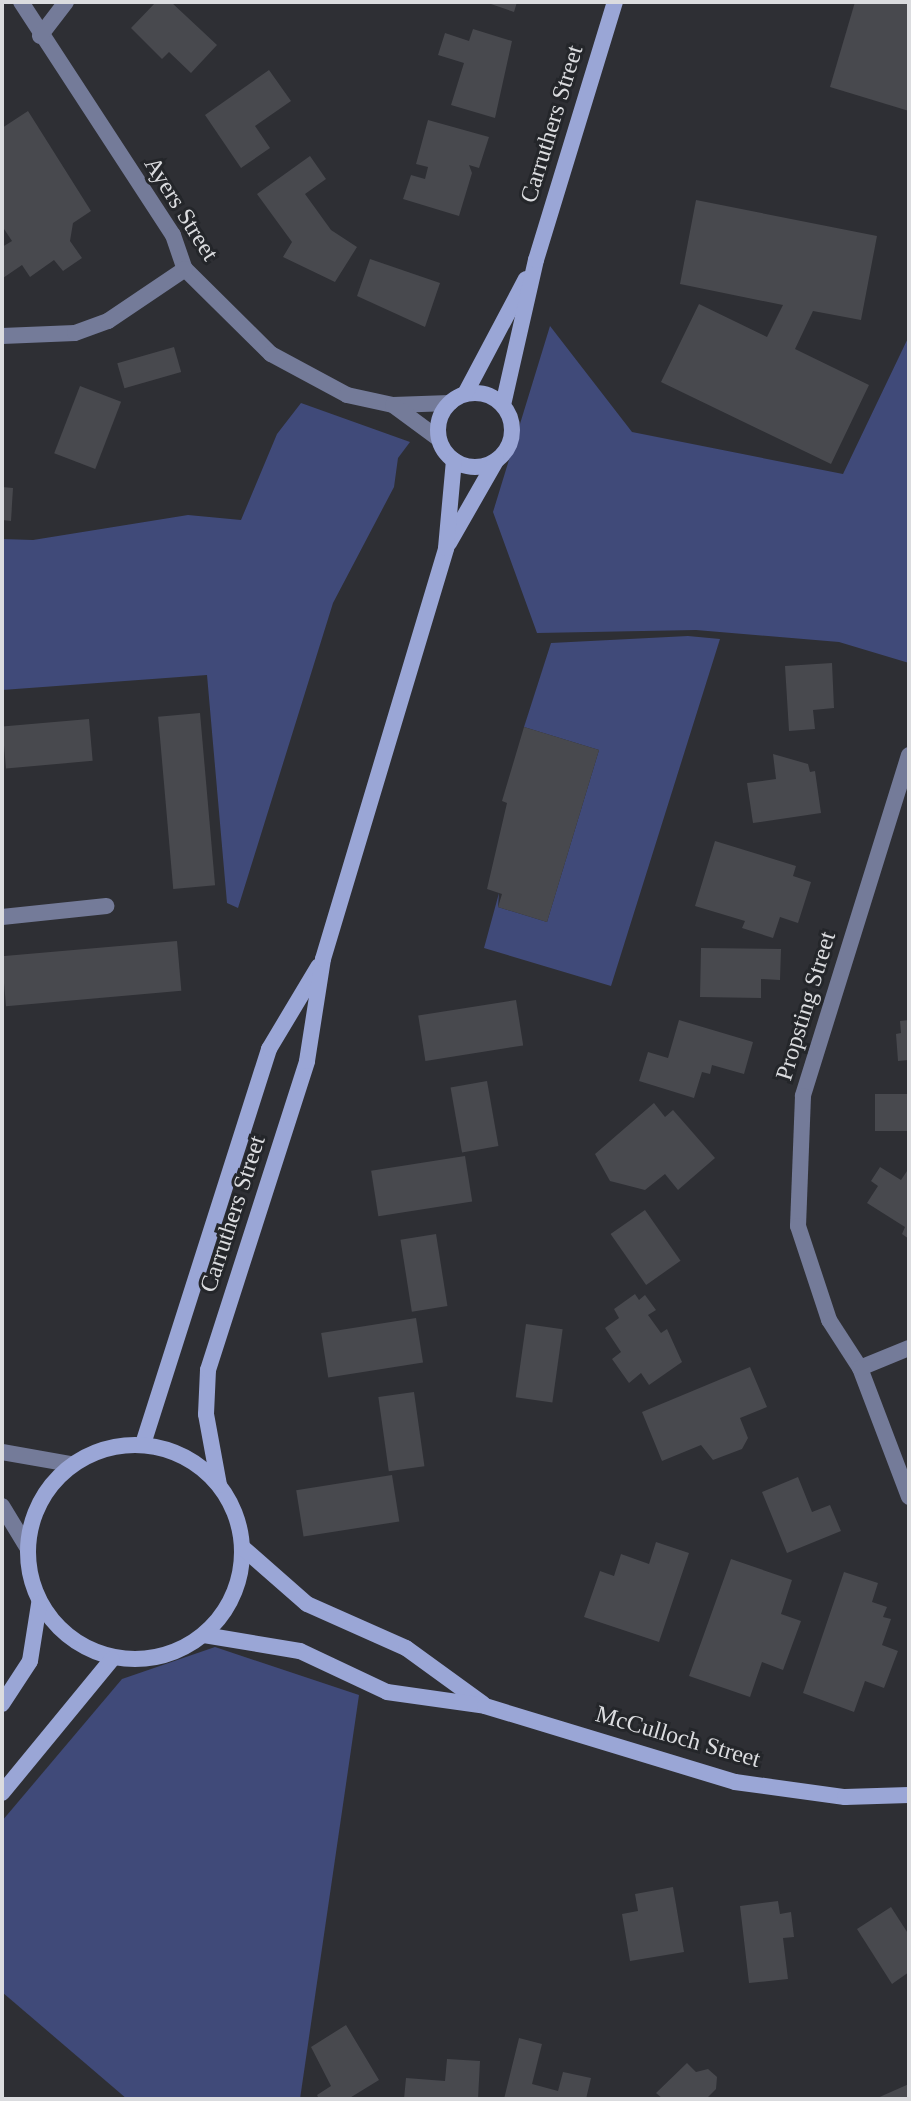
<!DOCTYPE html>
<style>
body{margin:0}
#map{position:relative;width:911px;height:2101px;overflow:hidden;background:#2e2f34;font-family:Georgia,serif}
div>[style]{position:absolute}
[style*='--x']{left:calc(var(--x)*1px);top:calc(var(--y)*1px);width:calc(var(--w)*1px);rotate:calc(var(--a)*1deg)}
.green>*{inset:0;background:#404a79}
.building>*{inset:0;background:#48494e;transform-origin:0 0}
.minor>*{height:16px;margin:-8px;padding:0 8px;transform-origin:8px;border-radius:8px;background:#747b99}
.secondary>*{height:16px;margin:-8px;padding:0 8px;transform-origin:8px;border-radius:8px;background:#9aa6d6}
.secondary>.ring{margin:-8px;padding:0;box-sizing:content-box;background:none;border:16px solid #9aa6d6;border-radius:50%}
span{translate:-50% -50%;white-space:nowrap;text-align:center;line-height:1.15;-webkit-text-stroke:6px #24262a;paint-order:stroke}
.street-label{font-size:24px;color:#dbdcdf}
.frame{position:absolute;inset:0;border:4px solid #dbdcdf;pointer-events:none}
</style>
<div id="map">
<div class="green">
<i style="clip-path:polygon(550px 326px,632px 432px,843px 474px,909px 336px,909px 663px,839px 642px,696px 630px,537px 633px,493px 512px)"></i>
<i style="clip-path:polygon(301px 403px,410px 442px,398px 458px,394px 487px,333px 603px,238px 908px,227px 903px,207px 675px,2px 690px,2px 539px,33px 540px,188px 515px,241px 520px,277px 434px)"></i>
<i style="clip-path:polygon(688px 636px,720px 639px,611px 986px,484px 948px,499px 893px,498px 907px,547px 922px,599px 750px,524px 727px,551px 643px)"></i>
<i style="clip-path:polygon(215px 1647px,359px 1695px,300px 2099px,127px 2099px,2px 1992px,2px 1821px,122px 1679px)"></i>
</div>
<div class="building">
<i style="clip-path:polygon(156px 2px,171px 2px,217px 45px,191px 73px,169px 52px,162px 59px,131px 28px)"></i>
<i style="clip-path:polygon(485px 2px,517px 2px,514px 12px)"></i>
<i style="clip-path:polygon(855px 2px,909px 2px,909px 111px,830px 87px)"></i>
<i style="clip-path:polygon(473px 29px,512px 41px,495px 118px,451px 105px,464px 63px,438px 55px,445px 33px,469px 41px)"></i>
<i style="clip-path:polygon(269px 70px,291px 101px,255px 126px,270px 148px,241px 168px,205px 115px)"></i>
<i style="clip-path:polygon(28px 111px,91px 211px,73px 223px,70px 241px,82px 258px,63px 271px,54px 260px,30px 277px,22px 265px,3px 278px,2px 247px,12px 241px,2px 226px,2px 128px)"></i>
<i style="clip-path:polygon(428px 120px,489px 137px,479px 168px,469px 165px,472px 173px,459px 216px,403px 199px,411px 175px,425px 179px,428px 167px,416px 164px)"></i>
<i style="clip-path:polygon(310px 156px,326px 179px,305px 194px,331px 230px,357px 247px,335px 282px,283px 257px,292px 242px,257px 194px)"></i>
<i style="clip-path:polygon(696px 200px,877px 236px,861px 320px,813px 311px,795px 349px,869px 385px,831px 464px,661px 382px,699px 304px,767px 337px,783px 305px,680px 284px)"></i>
<i style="clip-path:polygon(370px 259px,440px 283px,425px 327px,357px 296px)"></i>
<i style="left:174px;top:347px;width:26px;height:59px;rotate:74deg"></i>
<i style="left:80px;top:386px;width:44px;height:72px;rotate:21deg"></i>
<i style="clip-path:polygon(2px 487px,13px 488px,11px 521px,2px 520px)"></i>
<i style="clip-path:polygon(832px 663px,834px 708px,813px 710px,815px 729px,789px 731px,785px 666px)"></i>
<i style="left:200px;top:713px;width:173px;height:42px;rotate:85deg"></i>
<i style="left:89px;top:719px;width:42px;height:87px;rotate:85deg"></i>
<i style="clip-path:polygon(524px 727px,599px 750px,547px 922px,498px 907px,502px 894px,487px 889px,507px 803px,502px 801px)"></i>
<i style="clip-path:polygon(773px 754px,808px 764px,810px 772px,815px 771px,821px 813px,753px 823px,747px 783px,776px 779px)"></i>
<i style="clip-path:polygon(715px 841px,796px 866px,793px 876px,811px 882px,798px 923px,780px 917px,773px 938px,742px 928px,745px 921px,695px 906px)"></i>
<i style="left:177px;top:941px;width:50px;height:176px;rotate:85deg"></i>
<i style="clip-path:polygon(701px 948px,781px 949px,780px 980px,761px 979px,761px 998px,700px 997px)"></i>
<i style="left:516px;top:1000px;width:46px;height:99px;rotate:81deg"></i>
<i style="clip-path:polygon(679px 1020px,753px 1042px,744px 1074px,712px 1065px,710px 1074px,702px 1072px,694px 1098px,639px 1081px,648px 1052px,668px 1058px)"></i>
<i style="clip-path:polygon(909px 1020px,909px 1060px,898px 1061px,896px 1034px,901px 1033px,900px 1021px)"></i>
<i style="left:487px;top:1081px;width:66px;height:37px;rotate:80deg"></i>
<i style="left:909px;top:1094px;width:37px;height:34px;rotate:90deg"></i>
<i style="clip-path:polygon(654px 1103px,665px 1117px,673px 1110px,715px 1158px,678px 1190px,665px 1174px,645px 1190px,610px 1181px,595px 1154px)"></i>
<i style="left:465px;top:1156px;width:46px;height:95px;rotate:81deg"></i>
<i style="clip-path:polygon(880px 1167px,901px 1180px,909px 1168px,909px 1239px,902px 1234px,905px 1227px,867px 1203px,878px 1186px,871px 1181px)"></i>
<i style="left:645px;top:1210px;width:62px;height:42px;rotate:55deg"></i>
<i style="left:436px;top:1234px;width:73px;height:36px;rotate:81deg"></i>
<i style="clip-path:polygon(635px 1294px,639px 1300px,645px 1295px,656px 1310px,648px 1315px,661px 1333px,667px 1329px,682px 1362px,649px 1385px,641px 1373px,629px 1383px,612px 1359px,621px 1352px,605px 1328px,619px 1318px,614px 1309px)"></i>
<i style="left:416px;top:1318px;width:45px;height:96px;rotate:81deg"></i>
<i style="left:526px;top:1324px;width:37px;height:74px;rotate:8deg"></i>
<i style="clip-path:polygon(750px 1367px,767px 1407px,740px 1418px,748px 1438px,742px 1449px,713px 1460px,701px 1445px,662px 1461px,642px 1412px)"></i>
<i style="left:414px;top:1392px;width:75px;height:36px;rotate:82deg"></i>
<i style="left:392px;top:1475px;width:47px;height:97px;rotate:81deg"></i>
<i style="clip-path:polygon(798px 1477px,812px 1512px,830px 1505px,841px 1531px,787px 1553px,762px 1492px)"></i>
<i style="clip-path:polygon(656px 1542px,689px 1553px,659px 1642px,584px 1617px,600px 1571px,614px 1576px,621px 1554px,649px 1564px)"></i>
<i style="clip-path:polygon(731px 1559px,792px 1580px,781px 1614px,801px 1621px,783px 1670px,762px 1662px,750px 1697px,689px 1676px)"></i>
<i style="clip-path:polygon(844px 1572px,878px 1583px,872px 1602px,887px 1607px,883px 1617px,891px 1619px,882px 1645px,898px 1651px,884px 1688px,865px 1681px,854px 1712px,803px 1693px)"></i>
<i style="clip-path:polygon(673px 1887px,684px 1952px,630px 1961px,622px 1914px,638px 1911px,635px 1894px)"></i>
<i style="clip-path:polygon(778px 1901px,780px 1914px,791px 1912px,794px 1937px,783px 1938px,788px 1979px,749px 1983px,740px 1906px)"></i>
<i style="clip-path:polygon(891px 1907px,909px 1935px,909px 1972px,892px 1984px,857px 1929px)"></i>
<i style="clip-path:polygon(346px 2025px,379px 2080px,348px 2099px,319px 2099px,317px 2095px,331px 2086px,311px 2047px)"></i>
<i style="clip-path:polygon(519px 2038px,542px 2044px,532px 2084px,558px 2091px,563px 2072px,591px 2078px,586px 2099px,504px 2099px)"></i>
<i style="clip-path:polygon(447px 2059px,480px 2061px,478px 2099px,404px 2099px,406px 2078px,445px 2081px)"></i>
<i style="clip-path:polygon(687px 2063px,696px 2072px,708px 2069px,717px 2077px,716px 2089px,706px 2099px,663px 2099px,656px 2093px)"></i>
<i style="clip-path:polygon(909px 2084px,909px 2099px,875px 2099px)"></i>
</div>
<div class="minor">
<i style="--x:21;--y:2;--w:278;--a:56.9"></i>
<i style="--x:173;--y:235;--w:36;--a:71"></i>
<i style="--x:185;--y:269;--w:121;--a:44.7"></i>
<i style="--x:271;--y:354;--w:86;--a:28.3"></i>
<i style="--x:347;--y:395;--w:47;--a:12.3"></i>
<i style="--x:393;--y:405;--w:57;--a:-2"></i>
<i style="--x:40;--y:36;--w:43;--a:-52.6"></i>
<i style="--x:2;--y:336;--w:73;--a:-2.4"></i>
<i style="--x:75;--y:333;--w:35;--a:-20"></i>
<i style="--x:108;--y:321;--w:93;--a:-34"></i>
<i style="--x:393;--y:405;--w:57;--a:36.5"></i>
<i style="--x:909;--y:755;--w:357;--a:107.3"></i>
<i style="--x:803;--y:1096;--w:130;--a:92.2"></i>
<i style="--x:798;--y:1226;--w:99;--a:71.7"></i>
<i style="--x:829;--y:1320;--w:57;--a:57.1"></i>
<i style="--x:860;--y:1368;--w:138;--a:69.2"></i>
<i style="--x:2;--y:917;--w:105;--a:-6"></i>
<i style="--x:860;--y:1368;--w:53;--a:-22.2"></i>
<i style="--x:2;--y:1452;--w:70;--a:9.9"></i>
<i style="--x:2;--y:1506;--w:48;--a:58.6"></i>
</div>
<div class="secondary">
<i class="ring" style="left:438px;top:393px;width:58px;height:58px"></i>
<i style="--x:465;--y:394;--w:130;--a:-62.1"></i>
<i style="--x:503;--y:405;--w:149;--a:-77.2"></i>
<i style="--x:536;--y:260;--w:270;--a:-73"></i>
<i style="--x:449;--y:543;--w:95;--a:-60.2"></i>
<i style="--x:143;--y:1444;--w:415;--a:-72.3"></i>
<i style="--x:269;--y:1049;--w:96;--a:-59.1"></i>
<i class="ring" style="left:28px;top:1445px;width:198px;height:198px"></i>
<i style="--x:219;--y:1485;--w:72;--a:-100.4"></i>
<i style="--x:206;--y:1414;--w:44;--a:-87.4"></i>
<i style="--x:208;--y:1370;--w:324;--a:-72.2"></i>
<i style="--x:307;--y:1061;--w:103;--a:-81.1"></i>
<i style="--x:323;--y:959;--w:429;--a:-73.3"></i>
<i style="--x:446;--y:548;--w:88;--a:-84.8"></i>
<i style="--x:242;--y:1547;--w:86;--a:41.2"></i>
<i style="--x:307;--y:1604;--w:108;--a:24"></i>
<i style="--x:406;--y:1648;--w:95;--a:36"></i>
<i style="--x:204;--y:1635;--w:97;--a:9.5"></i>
<i style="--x:300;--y:1651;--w:96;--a:25.2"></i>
<i style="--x:387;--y:1692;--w:99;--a:8.1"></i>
<i style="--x:485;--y:1706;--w:261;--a:16.9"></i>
<i style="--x:735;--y:1782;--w:111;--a:7.8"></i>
<i style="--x:845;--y:1797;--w:64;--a:-1.8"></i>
<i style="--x:2;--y:1704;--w:51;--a:-56.9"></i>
<i style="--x:30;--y:1661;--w:58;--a:-81"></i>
<i style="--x:2;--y:1793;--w:173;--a:-50.6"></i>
</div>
<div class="street-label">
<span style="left:552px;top:124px;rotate:-73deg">Carruthers Street</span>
<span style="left:181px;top:209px;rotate:58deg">Ayers Street</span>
<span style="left:806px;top:1006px;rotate:-73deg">Propsting Street</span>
<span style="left:233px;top:1214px;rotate:-72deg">Carruthers Street</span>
<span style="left:678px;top:1737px;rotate:16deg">McCulloch Street</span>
</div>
<div class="frame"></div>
</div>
